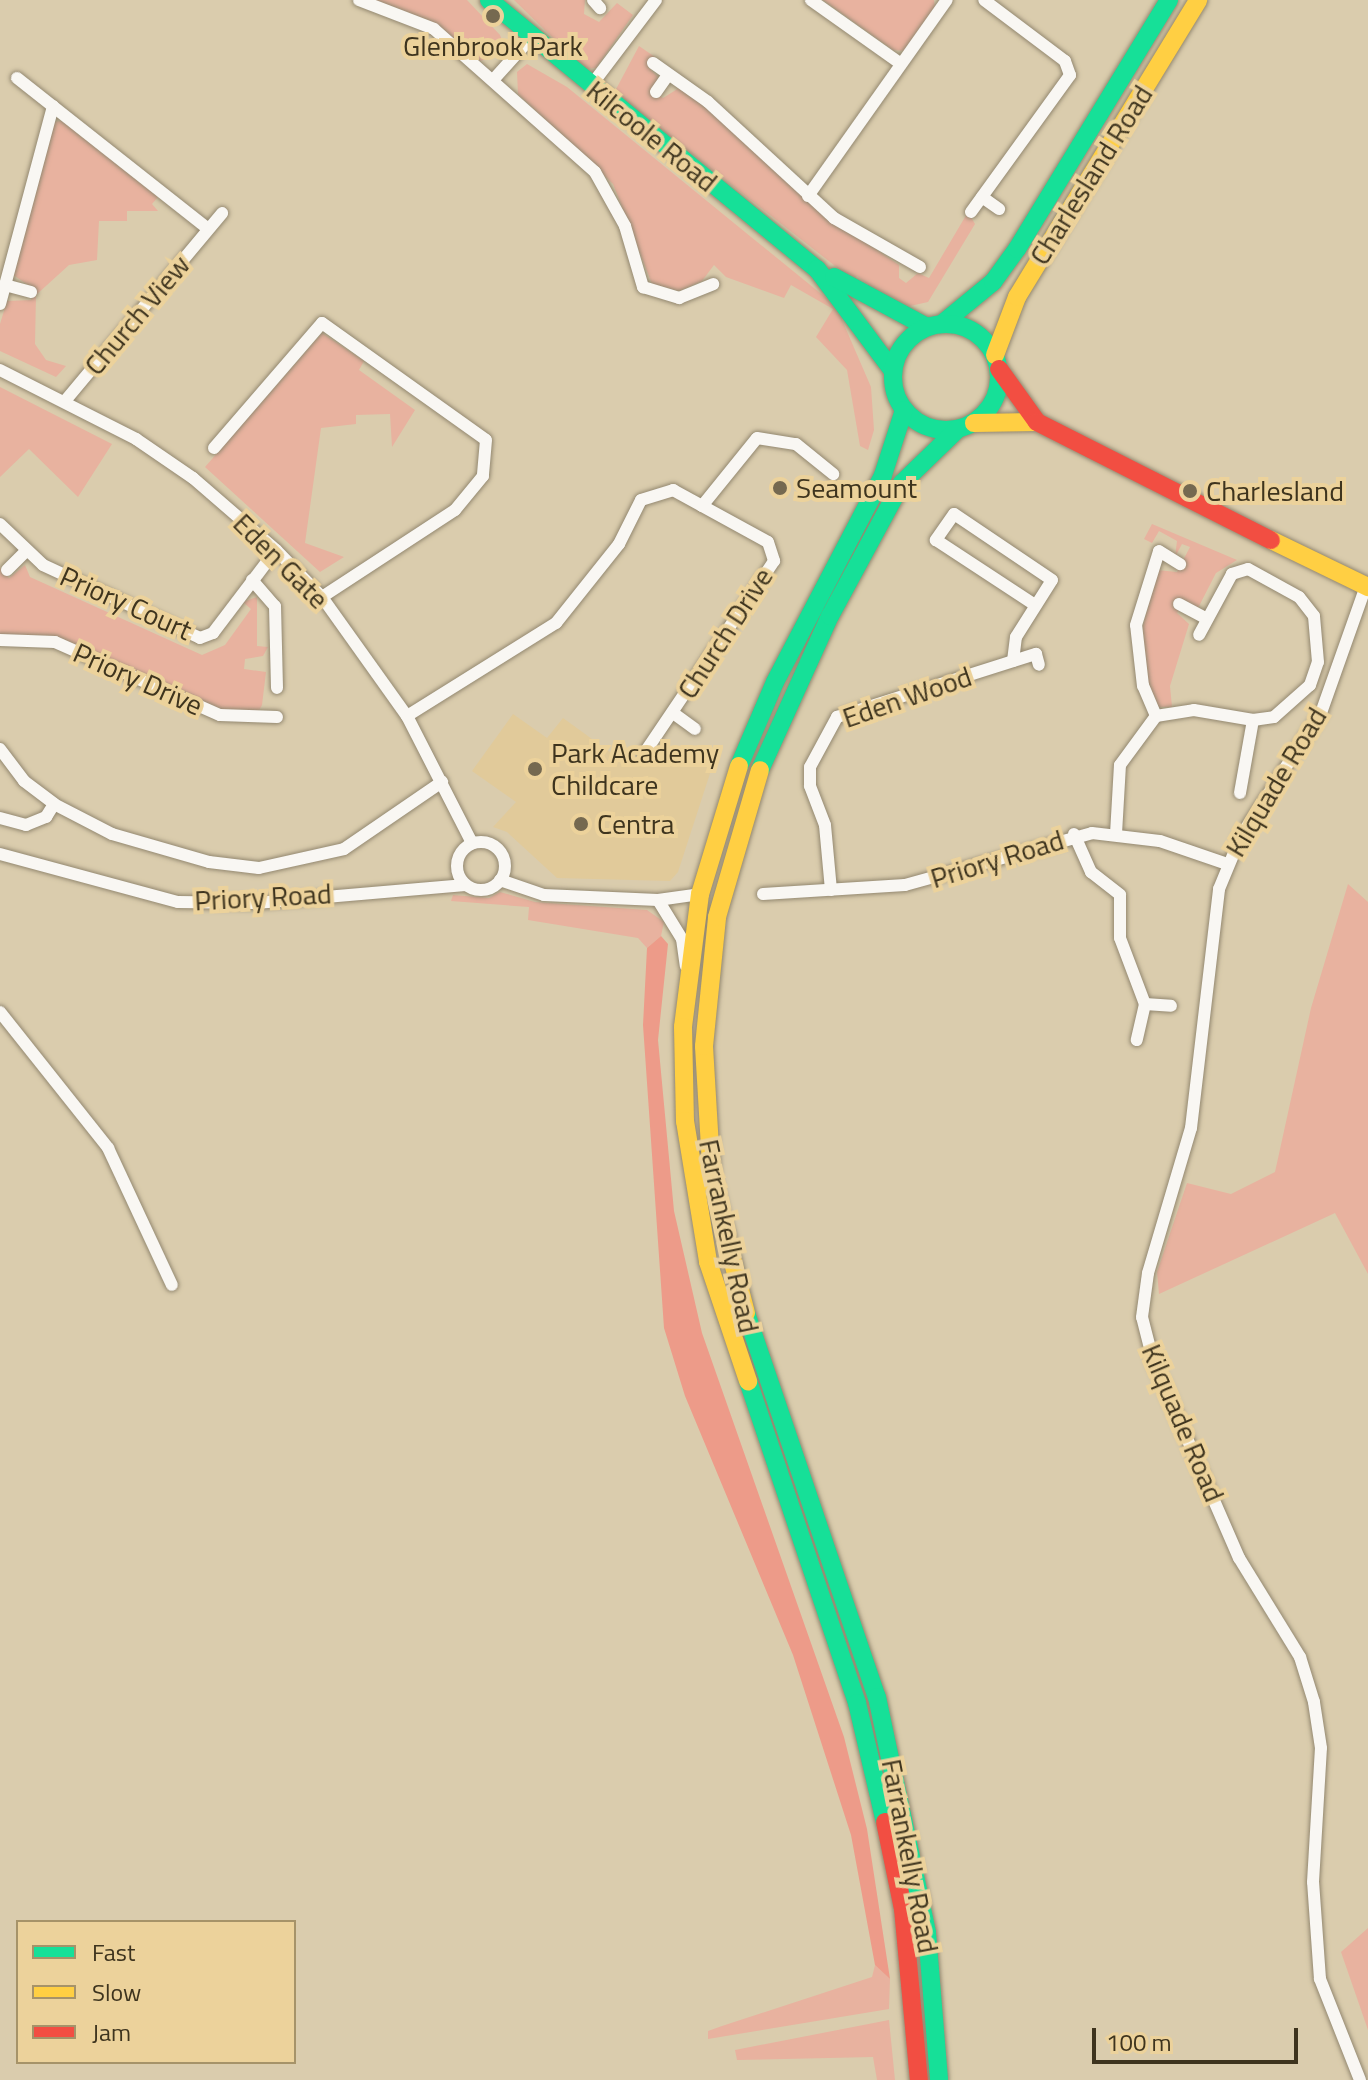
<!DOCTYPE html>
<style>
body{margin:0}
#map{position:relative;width:1368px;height:2080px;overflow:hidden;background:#daccad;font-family:"Titillium Web",sans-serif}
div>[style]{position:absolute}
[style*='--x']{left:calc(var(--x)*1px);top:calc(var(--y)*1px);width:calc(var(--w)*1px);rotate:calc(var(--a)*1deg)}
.built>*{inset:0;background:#e1ca9a}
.green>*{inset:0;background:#e8b29f}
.forest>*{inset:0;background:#ed9b89}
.roads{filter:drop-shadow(0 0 2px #938870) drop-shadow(0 0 2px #938870)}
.street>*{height:12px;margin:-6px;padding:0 6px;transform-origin:6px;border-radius:6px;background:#f9f7f3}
.street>.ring{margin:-6px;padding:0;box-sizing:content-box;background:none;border:12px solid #f9f7f3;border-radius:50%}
.fast>*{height:18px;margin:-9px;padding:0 9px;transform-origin:9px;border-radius:9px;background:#16e098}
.fast>.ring{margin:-9px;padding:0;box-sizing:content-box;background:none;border:18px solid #16e098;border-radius:50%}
.slow>*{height:18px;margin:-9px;padding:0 9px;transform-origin:9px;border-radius:9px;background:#ffcf43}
.jam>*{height:18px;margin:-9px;padding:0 9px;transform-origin:9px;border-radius:9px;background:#f24e42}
.dots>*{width:22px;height:22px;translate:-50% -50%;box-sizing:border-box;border:4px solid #ecd29b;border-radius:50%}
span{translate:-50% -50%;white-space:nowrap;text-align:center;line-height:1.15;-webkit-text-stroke:8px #ecd29b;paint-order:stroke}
.poi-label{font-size:28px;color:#3e341e}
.left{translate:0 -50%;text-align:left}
.street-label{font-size:28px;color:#3e341e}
.legend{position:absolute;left:16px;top:1920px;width:280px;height:144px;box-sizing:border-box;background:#ecd29b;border:2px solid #a69369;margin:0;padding:10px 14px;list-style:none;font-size:24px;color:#3e341e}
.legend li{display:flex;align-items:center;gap:16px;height:40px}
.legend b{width:40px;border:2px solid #a69369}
.scale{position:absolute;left:1092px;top:2028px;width:206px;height:36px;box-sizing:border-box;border:4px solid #3e341e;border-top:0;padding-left:10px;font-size:24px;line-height:28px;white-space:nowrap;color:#3e341e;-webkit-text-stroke:6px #ecd29b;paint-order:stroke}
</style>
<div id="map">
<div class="built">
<i style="clip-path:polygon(513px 714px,547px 738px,563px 718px,621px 760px,716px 755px,678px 872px,670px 881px,557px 878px,507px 832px,493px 827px,516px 802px,472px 771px)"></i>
</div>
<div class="green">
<i style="clip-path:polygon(370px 0,467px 0,500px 35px,507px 53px,480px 61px,436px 26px)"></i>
<i style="clip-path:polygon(514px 0,585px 0,584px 14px,599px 22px,617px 3px,633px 15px,596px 68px,585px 69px)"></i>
<i style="clip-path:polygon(823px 0,934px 0,935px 8px,905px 51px,893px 50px)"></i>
<i style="clip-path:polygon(639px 46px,655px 57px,648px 67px,658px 77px,655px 92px,663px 98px,679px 88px,719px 116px,815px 208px,899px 265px,899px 278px,906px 283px,918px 273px,929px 278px,968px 212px,975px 224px,928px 302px,910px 306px,889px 301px,857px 276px,853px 280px,614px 93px)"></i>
<i style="clip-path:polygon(527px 64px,567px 87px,836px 306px,871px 387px,874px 430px,868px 450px,860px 446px,847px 370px,816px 337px,833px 309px,791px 285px,784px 298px,726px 277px,714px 265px,702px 281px,679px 291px,652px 284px,613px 184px,518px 94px,517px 72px)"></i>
<i style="clip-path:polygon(62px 121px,158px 197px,152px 204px,158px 211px,127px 211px,127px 221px,99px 221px,97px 260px,69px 265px,36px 295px,35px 344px,46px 360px,66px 366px,56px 377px,0 351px,0 324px,7px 301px,31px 300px,33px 288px,13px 275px,51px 122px)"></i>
<i style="clip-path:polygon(322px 333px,364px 361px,359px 370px,415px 410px,392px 447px,390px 414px,356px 415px,356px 424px,321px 428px,305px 543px,344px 557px,320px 572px,205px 467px)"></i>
<i style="clip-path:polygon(0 387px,112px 444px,78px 497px,29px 449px,0 477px)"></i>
<i style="clip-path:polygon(1152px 524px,1237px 560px,1216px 573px,1197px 610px,1183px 603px,1177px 613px,1189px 624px,1170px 686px,1172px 707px,1157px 707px,1146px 692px,1143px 626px,1157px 570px,1177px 572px,1190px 547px,1182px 544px,1175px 557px,1177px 541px,1159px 531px,1152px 543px,1144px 539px)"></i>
<i style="clip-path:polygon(25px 565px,30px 577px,202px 655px,225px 645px,251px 609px,243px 602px,257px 597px,257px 646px,268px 647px,263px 656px,245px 659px,244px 669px,266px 672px,262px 705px,258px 712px,226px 711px,159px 689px,68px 643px,0 634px,0 568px,9px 578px)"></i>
<i style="clip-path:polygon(1348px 884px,1368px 902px,1368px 1274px,1335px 1213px,1159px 1294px,1157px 1272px,1187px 1183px,1231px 1194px,1275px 1172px,1311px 1008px)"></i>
<i style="clip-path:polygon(500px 892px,535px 902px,647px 910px,664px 922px,661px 936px,647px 948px,638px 938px,528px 920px,529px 907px,451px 901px,453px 895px,489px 898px)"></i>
<i style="clip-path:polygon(1368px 1928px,1368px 2030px,1341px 1952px)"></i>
<i style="clip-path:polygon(875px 1965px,890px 1979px,889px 2009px,708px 2039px,708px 2031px,722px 2026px,872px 1977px)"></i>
<i style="clip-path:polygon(889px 2020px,895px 2080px,877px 2080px,873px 2057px,737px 2060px,735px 2050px)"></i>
</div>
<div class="forest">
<i style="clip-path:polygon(661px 936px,668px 944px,658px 1040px,674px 1211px,702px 1333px,844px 1737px,867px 1829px,890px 1979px,875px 1965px,851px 1835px,793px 1655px,685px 1396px,664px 1328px,643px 1025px,647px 948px)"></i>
</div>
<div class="roads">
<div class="street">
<i style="--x:359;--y:0;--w:80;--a:21.1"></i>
<i style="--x:434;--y:29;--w:215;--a:41.6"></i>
<i style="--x:595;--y:172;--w:62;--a:60.9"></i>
<i style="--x:625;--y:226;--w:64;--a:73.6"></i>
<i style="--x:643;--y:287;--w:38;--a:17"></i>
<i style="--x:679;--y:298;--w:37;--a:-22"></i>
<i style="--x:593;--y:0;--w:11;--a:49"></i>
<i style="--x:811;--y:0;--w:110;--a:35.4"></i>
<i style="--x:653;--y:63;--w:67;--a:35.3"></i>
<i style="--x:708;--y:102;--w:171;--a:42.6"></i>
<i style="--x:834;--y:218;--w:99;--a:29.7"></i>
<i style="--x:17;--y:78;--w:243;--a:38.3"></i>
<i style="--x:494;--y:79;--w:54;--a:-48"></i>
<i style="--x:590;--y:87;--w:109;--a:-52.8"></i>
<i style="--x:656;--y:92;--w:19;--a:-55"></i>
<i style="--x:808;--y:196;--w:240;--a:-54.7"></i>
<i style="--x:982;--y:197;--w:21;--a:35"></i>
<i style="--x:971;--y:212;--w:169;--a:-54.1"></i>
<i style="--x:1070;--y:75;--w:15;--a:-110"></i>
<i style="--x:1065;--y:61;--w:101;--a:-143"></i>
<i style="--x:5;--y:285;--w:27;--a:15"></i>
<i style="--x:0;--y:304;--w:205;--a:-75"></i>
<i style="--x:0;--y:370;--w:153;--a:26.9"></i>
<i style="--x:136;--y:439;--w:69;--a:34.4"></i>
<i style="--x:193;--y:478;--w:110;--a:40.9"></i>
<i style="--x:276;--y:550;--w:66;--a:45.6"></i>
<i style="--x:322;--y:597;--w:146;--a:54.5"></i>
<i style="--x:407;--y:716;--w:143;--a:62.9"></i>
<i style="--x:65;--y:401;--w:245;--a:-50.1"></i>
<i style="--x:214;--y:448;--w:165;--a:-49.2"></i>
<i style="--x:322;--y:323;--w:201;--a:35.5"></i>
<i style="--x:486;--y:440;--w:36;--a:95"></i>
<i style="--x:483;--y:476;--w:44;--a:129.5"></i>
<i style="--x:455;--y:510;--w:159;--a:146.8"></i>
<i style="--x:702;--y:506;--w:87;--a:-51"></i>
<i style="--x:757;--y:438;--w:39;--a:9"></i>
<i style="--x:796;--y:444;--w:48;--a:39"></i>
<i style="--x:0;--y:524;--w:59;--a:43.6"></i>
<i style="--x:43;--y:565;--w:173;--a:24.9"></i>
<i style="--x:200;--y:638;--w:14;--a:-21"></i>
<i style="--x:213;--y:633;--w:104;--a:-52.8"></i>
<i style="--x:7;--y:570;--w:27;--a:-45"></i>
<i style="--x:252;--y:580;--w:35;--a:49"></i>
<i style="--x:275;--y:606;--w:82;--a:88.6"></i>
<i style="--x:1179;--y:604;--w:32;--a:28"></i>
<i style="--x:0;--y:640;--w:55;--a:2.1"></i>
<i style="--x:55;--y:642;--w:180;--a:23.9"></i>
<i style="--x:220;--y:715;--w:57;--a:2"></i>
<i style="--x:1013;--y:661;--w:24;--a:-83"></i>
<i style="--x:1016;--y:637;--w:67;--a:-57.7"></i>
<i style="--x:1052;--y:580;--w:118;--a:-146"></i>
<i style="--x:954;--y:514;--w:32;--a:125"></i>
<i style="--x:936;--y:540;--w:118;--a:33.3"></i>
<i style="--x:673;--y:713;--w:27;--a:36"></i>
<i style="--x:407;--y:716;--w:176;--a:-32"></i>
<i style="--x:556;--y:623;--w:101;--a:-51.4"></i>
<i style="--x:619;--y:544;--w:49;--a:-63.4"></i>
<i style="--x:641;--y:500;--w:34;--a:-17"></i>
<i style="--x:673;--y:490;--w:108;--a:28.7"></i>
<i style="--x:768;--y:542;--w:20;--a:72"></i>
<i style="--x:774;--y:561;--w:233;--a:124"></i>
<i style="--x:1156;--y:716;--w:33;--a:-113"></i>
<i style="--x:1143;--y:686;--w:61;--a:-96.5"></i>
<i style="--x:1136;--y:625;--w:77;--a:-72.7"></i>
<i style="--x:1159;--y:551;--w:25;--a:32"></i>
<i style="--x:0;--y:749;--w:40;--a:53"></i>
<i style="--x:24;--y:781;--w:38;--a:37"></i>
<i style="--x:54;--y:804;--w:65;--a:27.3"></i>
<i style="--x:112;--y:834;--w:101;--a:16.1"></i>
<i style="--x:209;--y:862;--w:50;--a:6.8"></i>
<i style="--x:259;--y:868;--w:87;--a:-12.6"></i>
<i style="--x:344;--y:849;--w:119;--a:-34.4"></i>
<i style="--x:1240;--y:793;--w:74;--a:-79.9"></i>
<i style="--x:0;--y:818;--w:27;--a:15"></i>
<i style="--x:26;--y:825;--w:22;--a:-22"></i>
<i style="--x:46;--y:817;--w:15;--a:-58"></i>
<i style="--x:1074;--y:834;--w:42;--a:65.9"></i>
<i style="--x:1091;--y:872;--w:37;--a:38"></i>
<i style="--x:1120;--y:895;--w:43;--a:90"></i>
<i style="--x:1120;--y:938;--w:71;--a:69.3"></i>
<i style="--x:1145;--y:1004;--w:37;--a:103"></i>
<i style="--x:1116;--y:834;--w:69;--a:-86.7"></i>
<i style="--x:1120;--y:765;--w:61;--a:-53.7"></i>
<i style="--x:1156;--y:716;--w:38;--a:-9"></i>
<i style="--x:1194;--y:710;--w:60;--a:9.6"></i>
<i style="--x:1253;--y:720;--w:21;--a:-8"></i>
<i style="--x:1274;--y:717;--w:48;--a:-41.6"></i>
<i style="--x:1310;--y:685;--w:24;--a:-71"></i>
<i style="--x:1318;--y:662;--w:46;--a:-95"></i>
<i style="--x:1314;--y:616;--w:24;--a:-128"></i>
<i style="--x:1299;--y:597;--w:58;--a:-151.2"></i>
<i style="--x:1248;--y:569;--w:17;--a:163"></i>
<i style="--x:1232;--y:574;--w:69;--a:118.4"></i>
<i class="ring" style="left:457px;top:842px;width:36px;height:36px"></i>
<i style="--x:0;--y:854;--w:184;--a:15.1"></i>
<i style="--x:178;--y:902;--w:78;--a:0.7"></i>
<i style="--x:256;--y:903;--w:210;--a:-4.9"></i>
<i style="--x:500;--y:880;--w:46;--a:18.8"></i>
<i style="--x:544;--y:895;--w:114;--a:2.5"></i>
<i style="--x:658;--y:900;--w:42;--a:-8.1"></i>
<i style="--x:831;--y:890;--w:65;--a:-95.3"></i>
<i style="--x:825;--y:825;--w:42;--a:-111"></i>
<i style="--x:810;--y:786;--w:19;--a:-90"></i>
<i style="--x:810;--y:767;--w:57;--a:-61.6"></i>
<i style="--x:837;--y:717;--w:209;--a:-17.6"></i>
<i style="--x:1036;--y:654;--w:11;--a:75"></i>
<i style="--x:763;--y:894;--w:142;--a:-3.6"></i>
<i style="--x:905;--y:885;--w:194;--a:-15.5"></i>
<i style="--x:1092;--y:833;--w:68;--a:6.7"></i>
<i style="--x:1160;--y:841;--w:71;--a:18.9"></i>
<i style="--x:658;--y:900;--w:46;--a:58.4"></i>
<i style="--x:682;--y:939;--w:27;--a:82"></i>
<i style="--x:1145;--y:1004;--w:26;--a:4"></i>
<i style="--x:0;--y:1012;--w:174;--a:51.5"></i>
<i style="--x:108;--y:1148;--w:151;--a:65"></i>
<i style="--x:1360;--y:2080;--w:109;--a:-111.6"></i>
<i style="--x:1320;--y:1979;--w:97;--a:-94.1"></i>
<i style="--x:1313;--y:1882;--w:134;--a:-86.6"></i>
<i style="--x:1321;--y:1748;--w:47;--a:-98.7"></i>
<i style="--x:1314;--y:1702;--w:47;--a:-107.3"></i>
<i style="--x:1300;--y:1657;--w:116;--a:-121.6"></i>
<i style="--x:1239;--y:1558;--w:216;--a:-113.5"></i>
<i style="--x:1153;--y:1360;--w:44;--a:-104.3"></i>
<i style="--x:1142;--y:1317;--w:44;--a:-82.2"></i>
<i style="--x:1148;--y:1273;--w:151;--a:-73.5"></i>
<i style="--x:1191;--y:1128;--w:241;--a:-83.3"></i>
<i style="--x:1219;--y:889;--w:57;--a:-67.5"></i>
<i style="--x:1241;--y:836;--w:147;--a:-57"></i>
<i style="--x:1321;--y:713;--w:135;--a:-70.5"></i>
</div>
<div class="fast">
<i style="--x:489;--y:0;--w:424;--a:39.4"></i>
<i style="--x:817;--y:269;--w:127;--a:53.3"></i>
<i style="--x:834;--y:277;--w:106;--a:28.3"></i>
<i style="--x:943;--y:323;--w:65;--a:-39.4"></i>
<i style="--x:993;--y:282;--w:41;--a:-54"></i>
<i style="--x:1017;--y:249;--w:292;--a:-58.6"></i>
<i class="ring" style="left:893px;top:324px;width:88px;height:88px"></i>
<i style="--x:739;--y:766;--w:91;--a:-66.8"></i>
<i style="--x:775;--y:682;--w:233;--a:-62.4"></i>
<i style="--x:883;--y:475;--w:68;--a:-72.1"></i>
<i style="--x:760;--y:770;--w:169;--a:-65.6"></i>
<i style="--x:830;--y:616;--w:151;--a:-61.6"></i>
<i style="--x:902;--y:483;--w:78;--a:-44"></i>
<i style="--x:746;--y:1313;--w:406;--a:71.2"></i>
<i style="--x:877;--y:1697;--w:241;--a:78"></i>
<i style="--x:927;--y:1933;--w:147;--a:85.3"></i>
<i style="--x:748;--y:1381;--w:340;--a:71.3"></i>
<i style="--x:857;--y:1703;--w:122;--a:76.8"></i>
</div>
<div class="slow">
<i style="--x:995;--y:355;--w:62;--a:-69.2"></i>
<i style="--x:1017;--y:297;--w:348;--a:-58.6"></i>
<i style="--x:974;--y:423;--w:63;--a:-0.9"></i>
<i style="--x:1271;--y:540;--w:108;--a:25.9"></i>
<i style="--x:739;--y:766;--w:134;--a:106.9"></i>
<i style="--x:700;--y:894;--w:134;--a:97.3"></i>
<i style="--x:683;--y:1027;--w:94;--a:88.8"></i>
<i style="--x:685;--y:1121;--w:143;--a:80.7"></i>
<i style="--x:708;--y:1262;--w:126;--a:71.4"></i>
<i style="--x:746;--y:1313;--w:136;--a:-104.4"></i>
<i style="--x:712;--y:1181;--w:135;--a:-93.4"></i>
<i style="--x:704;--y:1046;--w:130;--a:-84.2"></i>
<i style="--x:717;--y:917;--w:153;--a:-73.7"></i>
</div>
<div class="jam">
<i style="--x:999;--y:369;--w:65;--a:54.4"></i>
<i style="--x:1037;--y:422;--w:262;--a:26.8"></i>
<i style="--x:885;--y:1822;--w:89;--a:78.3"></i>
<i style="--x:903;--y:1909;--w:172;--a:84.7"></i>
</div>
</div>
<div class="dots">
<i style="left:493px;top:16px;background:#756950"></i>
<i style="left:780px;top:488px;background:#756950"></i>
<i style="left:1190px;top:491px;background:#756950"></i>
<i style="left:535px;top:769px;background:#756950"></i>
<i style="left:581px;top:824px;background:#756950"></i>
</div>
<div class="poi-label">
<span style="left:493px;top:46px">Glenbrook Park</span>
<span class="left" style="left:796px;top:488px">Seamount</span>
<span class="left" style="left:1206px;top:491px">Charlesland</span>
<span class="left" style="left:551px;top:769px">Park Academy<br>Childcare</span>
<span class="left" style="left:597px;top:824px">Centra</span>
</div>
<div class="street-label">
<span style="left:652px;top:136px;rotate:39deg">Kilcoole Road</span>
<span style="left:1091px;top:175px;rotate:-58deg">Charlesland Road</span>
<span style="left:137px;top:315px;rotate:-50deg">Church View</span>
<span style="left:281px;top:561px;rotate:45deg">Eden Gate</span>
<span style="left:126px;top:603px;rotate:24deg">Priory Court</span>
<span style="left:725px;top:633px;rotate:-57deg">Church Drive</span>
<span style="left:138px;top:679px;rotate:24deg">Priory Drive</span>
<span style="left:907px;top:697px;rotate:-19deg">Eden Wood</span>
<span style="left:1276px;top:782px;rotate:-59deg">Kilquade Road</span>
<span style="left:997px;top:859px;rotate:-17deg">Priory Road</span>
<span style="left:263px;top:897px;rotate:-3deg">Priory Road</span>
<span style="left:729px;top:1236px;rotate:78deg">Farrankelly Road</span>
<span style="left:1183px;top:1423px;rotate:67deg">Kilquade Road</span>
<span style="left:910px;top:1856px;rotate:79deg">Farrankelly Road</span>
</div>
<ul class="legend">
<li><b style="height:10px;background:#16e098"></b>Fast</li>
<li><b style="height:10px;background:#ffcf43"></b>Slow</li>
<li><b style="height:10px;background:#f24e42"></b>Jam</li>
</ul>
<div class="scale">100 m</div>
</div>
